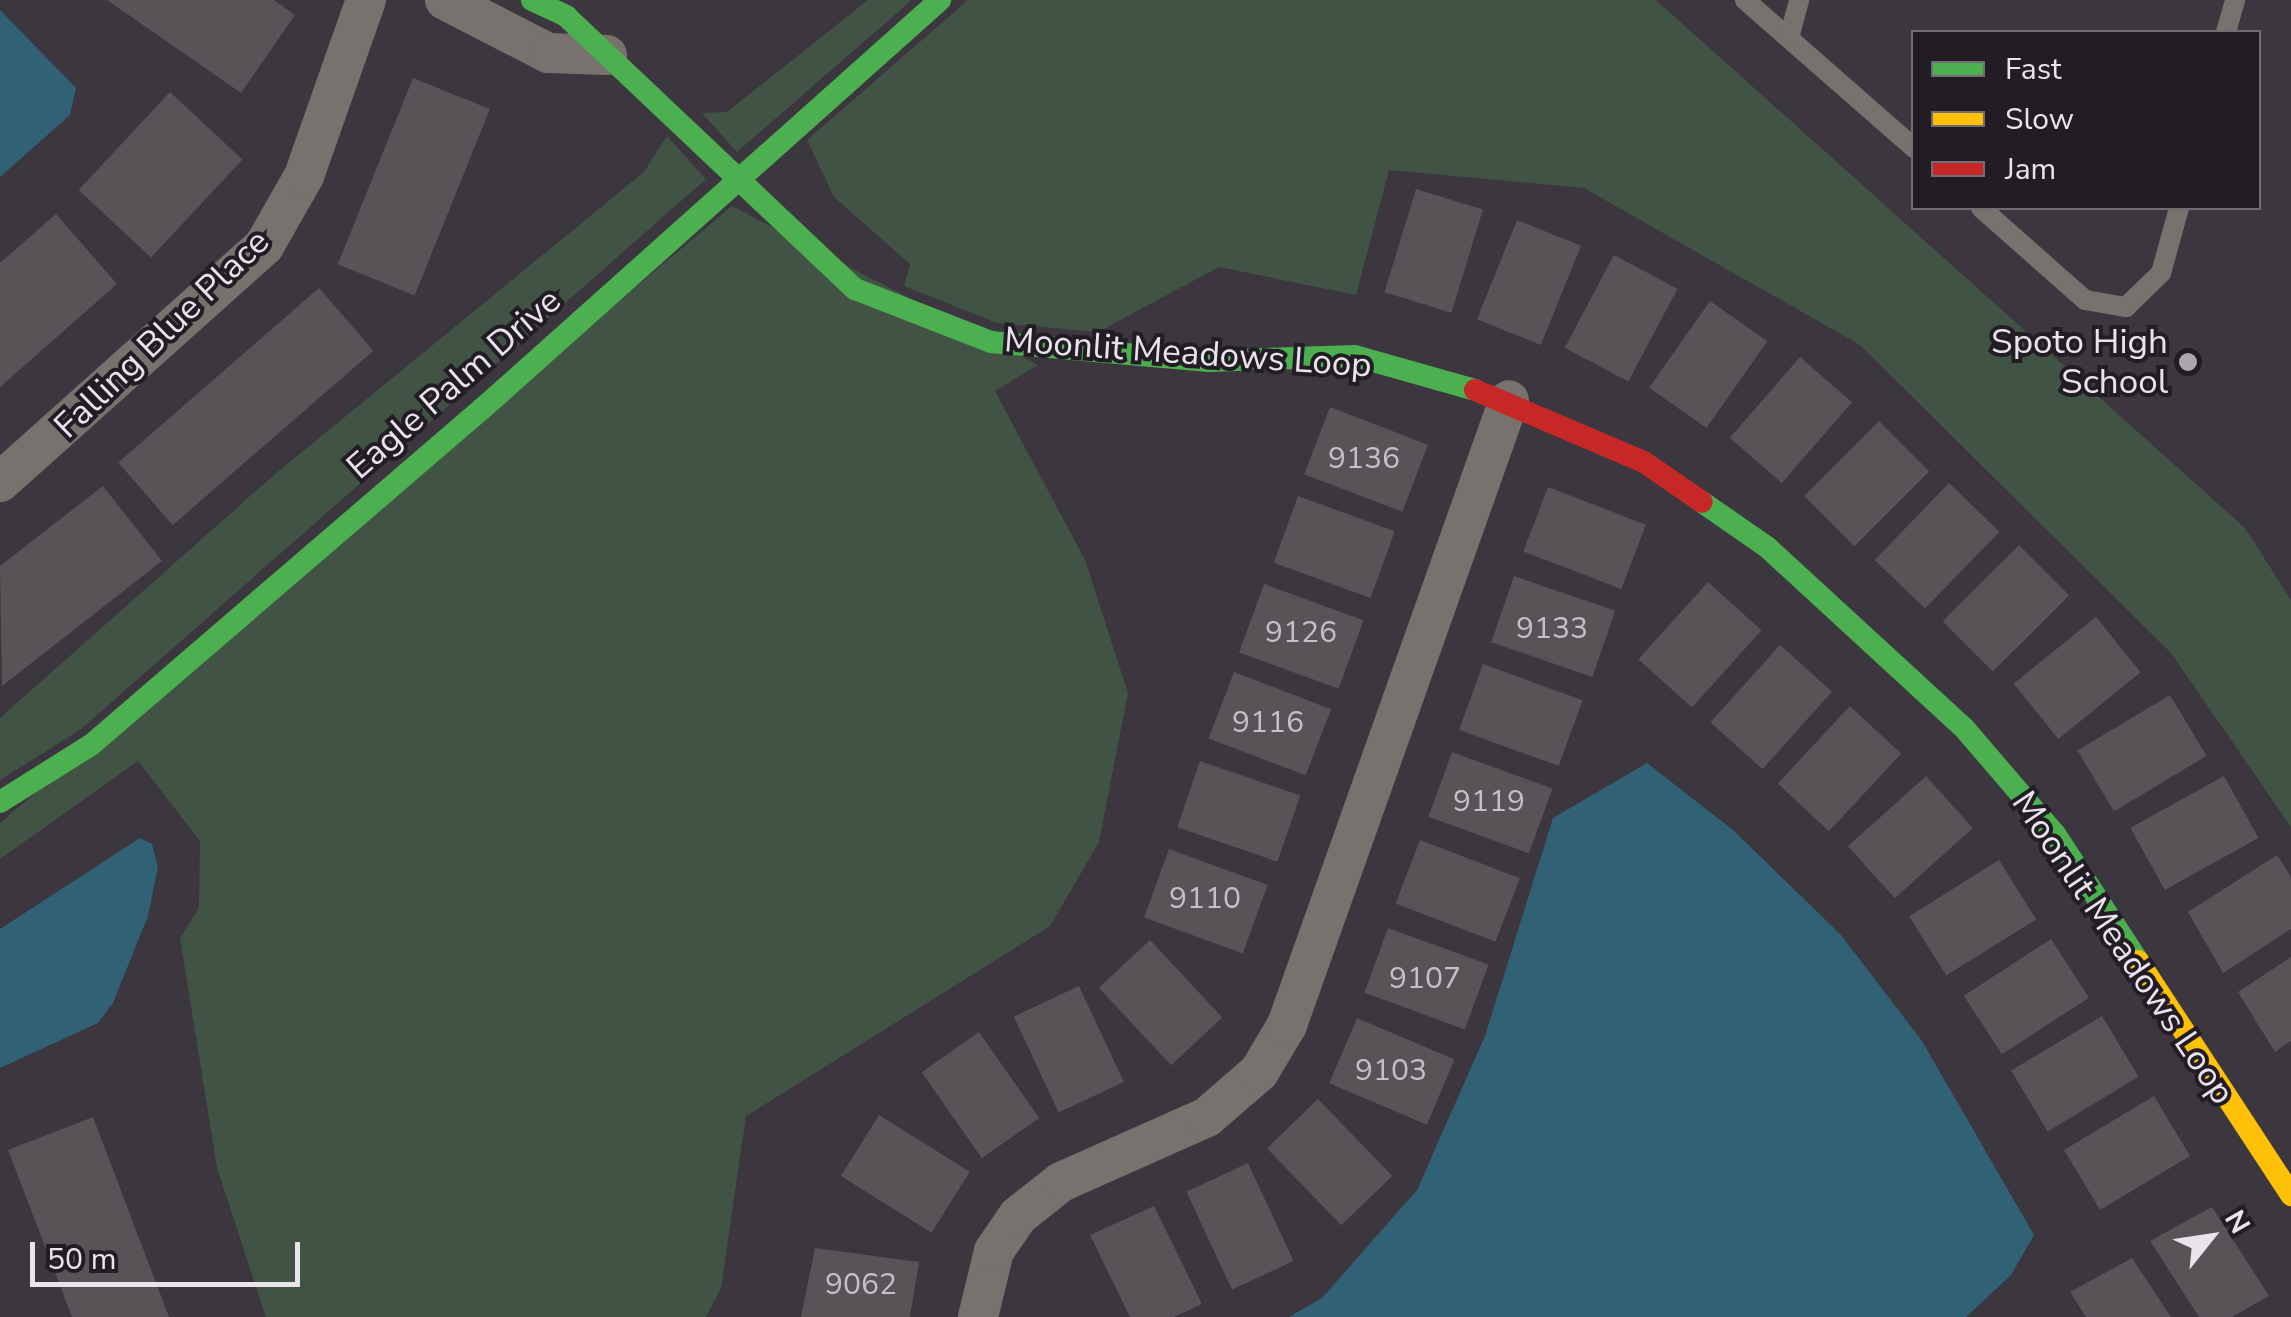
<!DOCTYPE html>
<style>
body{margin:0}
#map{position:relative;width:2291px;height:1317px;overflow:hidden;background:#3c363e;font-family:"Nunito Sans",sans-serif}
div>[style]{position:absolute}
[style*='--x']{left:calc(var(--x)*1px);top:calc(var(--y)*1px);width:calc(var(--w)*1px);rotate:calc(var(--a)*1deg)}
.green>*{inset:0;background:#415344}
.water>*{inset:0;background:#306175}
.building>*{inset:0;background:#595257;transform-origin:0 0}
.lane>*{height:20px;margin:-10px;padding:0 10px;transform-origin:10px;border-radius:10px;background:#77726e}
.street>*{height:40px;margin:-20px;padding:0 20px;transform-origin:20px;border-radius:20px;background:#77726e}
.fast>*{height:22px;margin:-11px;padding:0 11px;transform-origin:11px;border-radius:11px;background:#4caf50}
.slow>*{height:22px;margin:-11px;padding:0 11px;transform-origin:11px;border-radius:11px;background:#ffc107}
.jam>*{height:22px;margin:-11px;padding:0 11px;transform-origin:11px;border-radius:11px;background:#c62828}
.dots>*{width:28px;height:28px;translate:-50% -50%;box-sizing:border-box;border:5px solid #221d24;border-radius:50%}
span{translate:-50% -50%;white-space:nowrap;text-align:center;line-height:1.15;-webkit-text-stroke:8px #221d24;paint-order:stroke}
.number-label{font-size:30px;color:#c5bfc7}
.number-label span{-webkit-text-stroke-width:0}
.street-label{font-size:35px;color:#e9e3ec}
.poi-label{font-size:35px;color:#e9e3ec}
.right{translate:-100% -50%;text-align:right}
.legend{position:absolute;left:1911px;top:30px;width:350px;height:180px;box-sizing:border-box;background:#221d24;border:2px solid #726c74;margin:0;padding:12px 18px;list-style:none;font-size:30px;color:#e9e3ec}
.legend li{display:flex;align-items:center;gap:20px;height:50px}
.legend b{width:50px;border:2px solid #726c74}
.north{position:absolute;left:2161px;top:1187px;width:100px;height:100px;-webkit-text-stroke:8px #221d24;paint-order:stroke;rotate:60deg;font-size:28px;font-weight:700;line-height:40px;text-align:center;color:#e9e3ec}
.north::after{content:'';display:block;margin:auto;width:35px;height:45px;background:#e9e3ec;clip-path:polygon(50% 0,100% 100%,50% 72%,0 100%)}
.scale{position:absolute;left:30px;top:1242px;width:270px;height:45px;box-sizing:border-box;border:5px solid #e9e3ec;border-top:0;padding-left:12px;font-size:30px;line-height:35px;white-space:nowrap;color:#e9e3ec;-webkit-text-stroke:8px #221d24;paint-order:stroke}
</style>
<div id="map">
<div class="green">
<i style="clip-path:polygon(868px 0,912px 0,737px 152px,702px 113px,727px 112px)"></i>
<i style="clip-path:polygon(968px 0,1656px 0,2245px 528px,2291px 600px,2291px 827px,2171px 653px,1860px 345px,1584px 188px,1389px 170px,1356px 295px,1219px 267px,1098px 332px,997px 323px,904px 286px,910px 264px,834px 197px,807px 140px)"></i>
<i style="clip-path:polygon(667px 136px,706px 179px,80px 730px,0 780px,0 718px,275px 474px,644px 172px)"></i>
<i style="clip-path:polygon(732px 206px,1038px 365px,995px 391px,1085px 560px,1128px 693px,1099px 842px,1050px 926px,746px 1116px,721px 1288px,706px 1317px,266px 1317px,217px 1168px,180px 938px,199px 907px,200px 841px,138px 761px,0 859px,0 823px)"></i>
</div>
<div class="water">
<i style="clip-path:polygon(0 10px,76px 88px,70px 115px,0 177px)"></i>
<i style="clip-path:polygon(1647px 763px,1733px 830px,1841px 935px,1922px 1041px,2034px 1235px,2011px 1275px,1966px 1317px,1289px 1317px,1322px 1298px,1417px 1190px,1485px 1036px,1553px 818px)"></i>
<i style="clip-path:polygon(140px 838px,152px 844px,158px 867px,148px 916px,113px 1003px,98px 1023px,0 1068px,0 929px)"></i>
</div>
<div class="building">
<i style="clip-path:polygon(107px 0,274px 0,295px 15px,241px 93px)"></i>
<i style="left:413px;top:78px;width:83px;height:201px;rotate:22deg"></i>
<i style="left:170px;top:92px;width:99px;height:134px;rotate:43deg"></i>
<i style="left:1416px;top:189px;width:70px;height:108px;rotate:17deg"></i>
<i style="clip-path:polygon(56px 214px,117px 284px,0 387px,0 263px)"></i>
<i style="left:1517px;top:220px;width:69px;height:107px;rotate:22deg"></i>
<i style="left:1614px;top:255px;width:72px;height:105px;rotate:28deg"></i>
<i style="left:319px;top:288px;width:83px;height:266px;rotate:49deg"></i>
<i style="left:1710px;top:301px;width:70px;height:106px;rotate:35deg"></i>
<i style="left:1800px;top:357px;width:69px;height:107px;rotate:41deg"></i>
<i style="left:1330px;top:407px;width:105px;height:72px;rotate:21deg"></i>
<i style="left:1879px;top:421px;width:71px;height:106px;rotate:45deg"></i>
<i style="left:1949px;top:483px;width:70px;height:107px;rotate:44deg"></i>
<i style="clip-path:polygon(103px 486px,162px 561px,2px 686px,0 566px)"></i>
<i style="left:1548px;top:487px;width:105px;height:69px;rotate:21deg"></i>
<i style="left:1298px;top:496px;width:103px;height:71px;rotate:20deg"></i>
<i style="left:2019px;top:545px;width:71px;height:108px;rotate:45deg"></i>
<i style="left:1514px;top:576px;width:107px;height:70px;rotate:19deg"></i>
<i style="left:1708px;top:582px;width:72px;height:104px;rotate:42deg"></i>
<i style="left:1264px;top:584px;width:106px;height:73px;rotate:20deg"></i>
<i style="left:2096px;top:617px;width:71px;height:106px;rotate:51deg"></i>
<i style="left:1780px;top:645px;width:70px;height:104px;rotate:42deg"></i>
<i style="left:1483px;top:664px;width:106px;height:70px;rotate:20deg"></i>
<i style="left:1234px;top:672px;width:104px;height:71px;rotate:21deg"></i>
<i style="left:2170px;top:695px;width:71px;height:108px;rotate:59deg"></i>
<i style="left:1850px;top:706px;width:70px;height:106px;rotate:43deg"></i>
<i style="left:1452px;top:752px;width:107px;height:69px;rotate:20deg"></i>
<i style="left:1200px;top:761px;width:106px;height:70px;rotate:19deg"></i>
<i style="left:1926px;top:776px;width:70px;height:105px;rotate:48deg"></i>
<i style="left:2224px;top:776px;width:71px;height:107px;rotate:61deg"></i>
<i style="left:1420px;top:840px;width:107px;height:68px;rotate:21deg"></i>
<i style="left:1169px;top:849px;width:105px;height:73px;rotate:20deg"></i>
<i style="clip-path:polygon(2277px 855px,2291px 877px,2291px 929px,2223px 973px,2188px 912px)"></i>
<i style="left:1999px;top:860px;width:70px;height:106px;rotate:58deg"></i>
<i style="left:1388px;top:928px;width:107px;height:69px;rotate:20deg"></i>
<i style="left:2051px;top:939px;width:70px;height:104px;rotate:57deg"></i>
<i style="left:1150px;top:940px;width:106px;height:70px;rotate:47deg"></i>
<i style="clip-path:polygon(2291px 957px,2291px 1041px,2275px 1052px,2238px 992px)"></i>
<i style="left:1079px;top:986px;width:106px;height:72px;rotate:65deg"></i>
<i style="left:2102px;top:1016px;width:71px;height:106px;rotate:59deg"></i>
<i style="left:1357px;top:1018px;width:106px;height:71px;rotate:23deg"></i>
<i style="left:979px;top:1032px;width:105px;height:70px;rotate:55deg"></i>
<i style="left:2154px;top:1096px;width:70px;height:105px;rotate:59deg"></i>
<i style="left:1318px;top:1099px;width:107px;height:71px;rotate:46deg"></i>
<i style="left:879px;top:1115px;width:107px;height:72px;rotate:32deg"></i>
<i style="clip-path:polygon(93px 1117px,169px 1317px,72px 1317px,8px 1150px)"></i>
<i style="left:1248px;top:1163px;width:108px;height:68px;rotate:65deg"></i>
<i style="clip-path:polygon(1154px 1206px,1202px 1304px,1174px 1317px,1130px 1317px,1090px 1235px)"></i>
<i style="clip-path:polygon(2212px 1207px,2269px 1296px,2232px 1317px,2199px 1317px,2150px 1241px)"></i>
<i style="clip-path:polygon(815px 1248px,919px 1262px,910px 1317px,801px 1317px)"></i>
<i style="clip-path:polygon(2132px 1258px,2171px 1317px,2086px 1317px,2070px 1292px)"></i>
</div>
<div class="lane">
<i style="--x:1745;--y:0;--w:225;--a:41.2"></i>
<i style="--x:2226;--y:32;--w:33;--a:-74"></i>
<i style="--x:1789;--y:38;--w:39;--a:-75"></i>
<i style="--x:1981;--y:208;--w:139;--a:41.5"></i>
<i style="--x:2085;--y:300;--w:42;--a:9.7"></i>
<i style="--x:2126;--y:307;--w:49;--a:-44.2"></i>
<i style="--x:2161;--y:273;--w:67;--a:-74.5"></i>
</div>
<div class="street">
<i style="--x:445;--y:0;--w:116;--a:27.2"></i>
<i style="--x:548;--y:53;--w:59;--a:1.9"></i>
<i style="--x:0;--y:482;--w:354;--a:-41.8"></i>
<i style="--x:264;--y:246;--w:81;--a:-60.3"></i>
<i style="--x:304;--y:176;--w:187;--a:-70.6"></i>
<i style="--x:978;--y:1317;--w:68;--a:-76.4"></i>
<i style="--x:994;--y:1251;--w:42;--a:-55.6"></i>
<i style="--x:1018;--y:1216;--w:55;--a:-38.3"></i>
<i style="--x:1061;--y:1182;--w:160;--a:-24"></i>
<i style="--x:1207;--y:1117;--w:69;--a:-40.9"></i>
<i style="--x:1259;--y:1072;--w:55;--a:-59.2"></i>
<i style="--x:1287;--y:1025;--w:663;--a:-70.44"></i>
</div>
<div class="fast">
<i style="--x:532;--y:0;--w:38;--a:25"></i>
<i style="--x:566;--y:16;--w:398;--a:43.4"></i>
<i style="--x:855;--y:289;--w:146;--a:21.3"></i>
<i style="--x:991;--y:342;--w:219;--a:5"></i>
<i style="--x:1209;--y:361;--w:146;--a:-2"></i>
<i style="--x:1355;--y:356;--w:125;--a:15.8"></i>
<i style="--x:1702;--y:502;--w:79;--a:34.7"></i>
<i style="--x:1767;--y:547;--w:268;--a:42.6"></i>
<i style="--x:1964;--y:728;--w:140;--a:49.4"></i>
<i style="--x:2055;--y:834;--w:152;--a:56.8"></i>
<i style="--x:0;--y:802;--w:107;--a:-32.1"></i>
<i style="--x:91;--y:745;--w:517;--a:-40.69"></i>
<i style="--x:483;--y:408;--w:613;--a:-41.76"></i>
</div>
<div class="slow">
<i style="--x:2138;--y:961;--w:280;--a:56.8"></i>
</div>
<div class="jam">
<i style="--x:1475;--y:390;--w:184;--a:23.1"></i>
<i style="--x:1644;--y:462;--w:70;--a:34.6"></i>
</div>
<div class="dots">
<i style="left:2188px;top:362px;background:#aca6af"></i>
</div>
<div class="number-label">
<span style="left:1364px;top:459px">9136</span>
<span style="left:1552px;top:629px">9133</span>
<span style="left:1301px;top:633px">9126</span>
<span style="left:1268px;top:723px">9116</span>
<span style="left:1489px;top:802px">9119</span>
<span style="left:1205px;top:899px">9110</span>
<span style="left:1425px;top:979px">9107</span>
<span style="left:1391px;top:1071px">9103</span>
<span style="left:861px;top:1285px">9062</span>
</div>
<div class="street-label">
<span style="left:162px;top:334px;rotate:-44deg">Falling Blue Place</span>
<span style="left:1188px;top:353px;rotate:4deg">Moonlit Meadows Loop</span>
<span style="left:454px;top:384px;rotate:-41deg">Eagle Palm Drive</span>
<span style="left:2123px;top:948px;rotate:56deg">Moonlit Meadows Loop</span>
</div>
<div class="poi-label">
<span class="right" style="left:2168px;top:362px">Spoto High<br>School</span>
</div>
<ul class="legend">
<li><b style="height:12px;background:#4caf50"></b>Fast</li>
<li><b style="height:12px;background:#ffc107"></b>Slow</li>
<li><b style="height:12px;background:#c62828"></b>Jam</li>
</ul>
<div class="north">N</div>
<div class="scale">50 m</div>
</div>
